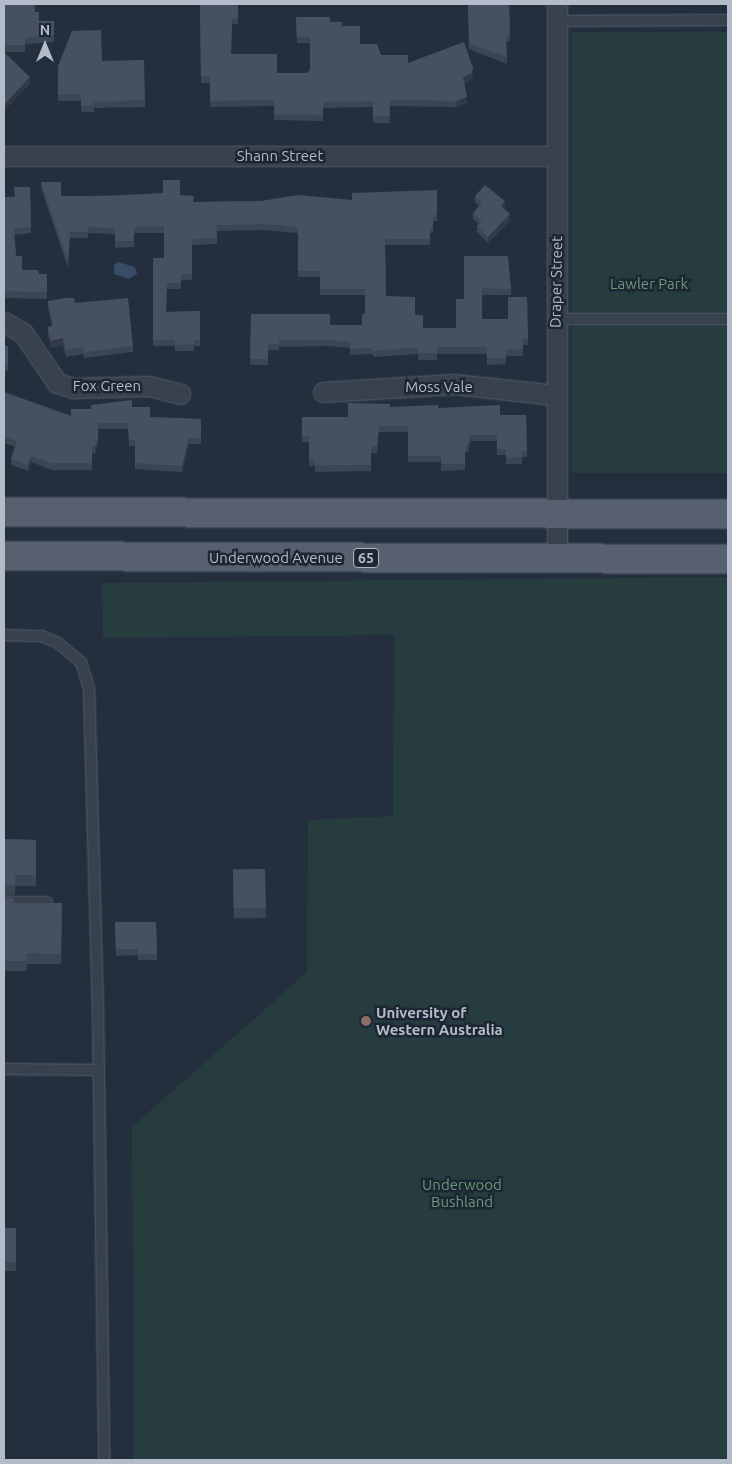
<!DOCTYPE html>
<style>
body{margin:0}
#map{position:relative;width:732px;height:1464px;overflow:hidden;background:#242f3e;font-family:Ubuntu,sans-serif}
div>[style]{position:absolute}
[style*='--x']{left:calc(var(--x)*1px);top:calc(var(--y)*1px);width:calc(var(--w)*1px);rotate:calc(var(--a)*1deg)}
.green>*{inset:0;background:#263c3f;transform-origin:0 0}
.water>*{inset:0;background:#394c67}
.roads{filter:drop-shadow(0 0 1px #565f6c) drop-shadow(0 0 1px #565f6c)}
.service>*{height:10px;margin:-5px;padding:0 5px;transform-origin:5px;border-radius:5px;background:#38414e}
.minor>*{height:19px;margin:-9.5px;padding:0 9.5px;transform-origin:9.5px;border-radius:9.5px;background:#38414e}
.primary>*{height:28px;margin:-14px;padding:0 14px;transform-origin:14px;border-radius:14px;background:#56606e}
.wall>*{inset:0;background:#3b4654;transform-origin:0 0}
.shaded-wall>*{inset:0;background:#303945}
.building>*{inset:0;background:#455162;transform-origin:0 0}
.dots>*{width:14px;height:14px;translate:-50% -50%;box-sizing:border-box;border:2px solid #1d2633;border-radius:50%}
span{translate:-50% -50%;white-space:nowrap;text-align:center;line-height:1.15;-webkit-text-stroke:5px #1d2633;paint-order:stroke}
.shield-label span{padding:1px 4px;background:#1d2633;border:1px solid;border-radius:4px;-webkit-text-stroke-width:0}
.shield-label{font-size:14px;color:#b4bcc9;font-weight:700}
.street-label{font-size:15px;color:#b4bcc9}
.park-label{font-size:15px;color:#6b9a76}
.poi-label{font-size:15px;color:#b4bcc9;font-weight:700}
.left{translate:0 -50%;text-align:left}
.frame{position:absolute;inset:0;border:5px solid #b4bcc9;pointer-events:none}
.north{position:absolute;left:20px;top:20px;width:50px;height:50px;-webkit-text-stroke:4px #1d2633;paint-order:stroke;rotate:0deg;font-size:14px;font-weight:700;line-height:20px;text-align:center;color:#b4bcc9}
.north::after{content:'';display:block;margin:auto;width:18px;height:22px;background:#b4bcc9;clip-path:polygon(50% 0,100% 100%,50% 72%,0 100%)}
</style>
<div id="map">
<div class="green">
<i style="left:572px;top:32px;width:156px;height:441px"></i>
<i style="clip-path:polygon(728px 577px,728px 1460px,134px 1460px,132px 1127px,307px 972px,308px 820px,393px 816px,394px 635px,103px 638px,102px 583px)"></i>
</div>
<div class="water">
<i style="clip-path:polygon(118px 262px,135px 267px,137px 274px,129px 279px,114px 274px,114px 265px)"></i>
</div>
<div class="roads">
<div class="service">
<i style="--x:556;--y:21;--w:172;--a:-0.3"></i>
<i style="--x:556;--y:319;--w:172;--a:0"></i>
<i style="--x:4;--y:635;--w:38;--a:2"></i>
<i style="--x:42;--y:636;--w:17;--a:24"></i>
<i style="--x:58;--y:643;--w:30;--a:40"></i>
<i style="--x:81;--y:662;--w:27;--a:73"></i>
<i style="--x:89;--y:688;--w:322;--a:88.4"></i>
<i style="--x:98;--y:1010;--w:450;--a:89.2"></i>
<i style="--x:4;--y:902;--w:43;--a:0"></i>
<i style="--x:4;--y:1069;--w:95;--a:0.6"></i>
</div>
<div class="minor">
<i style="--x:557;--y:4;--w:556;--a:90"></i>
<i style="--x:4;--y:156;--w:553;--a:0"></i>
<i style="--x:4;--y:322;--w:22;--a:30"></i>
<i style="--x:23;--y:333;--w:60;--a:55.8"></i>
<i style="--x:57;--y:383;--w:17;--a:17"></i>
<i style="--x:73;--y:388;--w:76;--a:-1.5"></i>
<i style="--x:149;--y:386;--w:32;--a:14"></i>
<i style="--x:323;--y:392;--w:131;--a:-3.5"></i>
<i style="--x:454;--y:384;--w:102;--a:6.2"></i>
</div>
<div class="primary">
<i style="--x:4;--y:512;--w:724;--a:0.16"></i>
<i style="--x:4;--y:556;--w:724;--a:0.24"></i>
</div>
</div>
<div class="wall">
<i style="clip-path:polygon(4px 4px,35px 12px,39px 21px,54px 21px,54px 42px,25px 44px,25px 52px,4px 52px)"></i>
<i style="clip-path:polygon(200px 4px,238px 4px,238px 24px,232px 24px,231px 54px,277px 73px,307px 73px,310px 70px,310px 43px,297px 43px,296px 17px,330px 22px,342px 26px,360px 44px,381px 55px,408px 63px,473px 74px,471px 80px,464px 83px,467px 103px,456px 107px,390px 106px,390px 123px,373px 123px,373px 107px,323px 108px,323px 121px,274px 120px,274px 106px,210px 107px,210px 83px,201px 83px)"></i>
<i style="clip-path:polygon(468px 4px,509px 4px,510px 41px,506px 42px,507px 64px,469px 49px)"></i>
<i style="clip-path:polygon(102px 61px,145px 100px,145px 107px,94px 108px,94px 112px,81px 112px,81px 101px,58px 101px,58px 66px)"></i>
<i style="clip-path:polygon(41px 182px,61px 196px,180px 195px,194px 202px,352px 200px,437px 190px,437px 221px,433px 221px,433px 233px,430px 233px,430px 245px,385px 245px,386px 296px,415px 315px,423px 328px,456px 328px,464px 299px,464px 256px,511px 289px,511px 295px,482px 295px,482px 319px,508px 319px,527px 297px,528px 345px,523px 345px,523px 356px,506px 356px,506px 364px,487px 365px,487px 354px,437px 354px,437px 360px,418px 360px,418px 354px,373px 357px,373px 354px,350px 355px,350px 348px,328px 346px,279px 347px,279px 350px,268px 350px,268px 365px,250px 365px,251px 314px,330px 325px,362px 325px,365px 314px,365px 295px,320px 295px,320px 277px,298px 277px,298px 233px,263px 230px,217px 231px,217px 244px,192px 245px,192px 280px,181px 280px,181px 289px,167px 289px,166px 312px,200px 311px,200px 346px,194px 346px,194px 351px,175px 351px,175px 346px,153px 346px,153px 258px,164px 258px,164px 233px,134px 233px,134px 247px,115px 248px,115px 234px,88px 233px,88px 238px,70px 238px,68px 268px,41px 188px)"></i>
<i style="clip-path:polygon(30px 187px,31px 233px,14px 235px,16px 256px,22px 270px,39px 274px,47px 274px,47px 299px,4px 298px,4px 197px,14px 197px)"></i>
<i style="clip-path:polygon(475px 196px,505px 207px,504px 209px,510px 221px,488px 243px,477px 232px,477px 226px,479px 224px,473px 219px,473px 213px,479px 206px,475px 202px)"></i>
<i style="clip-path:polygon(48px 301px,75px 303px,133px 346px,133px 352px,84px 358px,83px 354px,66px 357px,63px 345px,51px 348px,48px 334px,48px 327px,52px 326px,48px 308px)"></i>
<i style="left:4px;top:346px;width:4px;height:25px"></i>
<i style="clip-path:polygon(4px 392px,71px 416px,91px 409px,132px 407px,150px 417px,201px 419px,201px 444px,189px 444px,182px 472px,135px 469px,135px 446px,129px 446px,128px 429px,98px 429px,98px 446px,95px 453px,92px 453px,92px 470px,52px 470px,31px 462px,28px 471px,11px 465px,11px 459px,15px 447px,4px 443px)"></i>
<i style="clip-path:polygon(390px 407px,438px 408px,500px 415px,526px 415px,527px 457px,522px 457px,522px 464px,506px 464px,506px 455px,497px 455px,497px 441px,471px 441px,468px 452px,465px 452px,465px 470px,441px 471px,441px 462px,408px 462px,408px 432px,379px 432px,377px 453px,371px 453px,371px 471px,315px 472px,315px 466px,309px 466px,309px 442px,302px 442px,302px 417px,348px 417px)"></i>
<i style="clip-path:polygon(4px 839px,36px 840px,36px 886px,15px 886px,15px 895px,4px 896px)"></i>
<i style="left:265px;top:869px;width:49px;height:32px;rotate:89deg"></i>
<i style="clip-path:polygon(4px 898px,14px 903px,62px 903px,61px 964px,27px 964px,27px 971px,4px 971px)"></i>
<i style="clip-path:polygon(115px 922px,156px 922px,157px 960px,138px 960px,138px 955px,116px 956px)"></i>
<i style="left:4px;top:1228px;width:12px;height:43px"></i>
</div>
<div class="shaded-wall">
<i style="clip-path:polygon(473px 68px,473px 74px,471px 80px,463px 83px,463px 77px)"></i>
<i style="clip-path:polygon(30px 77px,30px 84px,4px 111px,4px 105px)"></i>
<i style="clip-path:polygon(467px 97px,467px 103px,456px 107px,456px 101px)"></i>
<i style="clip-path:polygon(505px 201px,505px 207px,501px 212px,501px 206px)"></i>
<i style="clip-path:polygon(510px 214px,510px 221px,488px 243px,488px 237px)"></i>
<i style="clip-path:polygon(63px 338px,63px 345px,51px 348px,51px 341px)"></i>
<i style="clip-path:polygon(471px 435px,471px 441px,468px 452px,468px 446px)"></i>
<i style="clip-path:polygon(189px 438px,189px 444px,182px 472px,182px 466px)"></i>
<i style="clip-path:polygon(98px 439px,98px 446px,95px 453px,95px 446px)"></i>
<i style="clip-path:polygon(31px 456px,31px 462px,28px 471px,28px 465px)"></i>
</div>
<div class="building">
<i style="clip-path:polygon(4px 4px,35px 4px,35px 12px,39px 12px,39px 21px,54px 21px,54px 35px,25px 38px,25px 45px,4px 45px)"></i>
<i style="clip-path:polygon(200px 4px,238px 4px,238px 18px,232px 18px,231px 54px,277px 54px,277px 73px,307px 73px,310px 70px,310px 37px,297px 37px,296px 17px,330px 17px,330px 22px,342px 22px,342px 26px,360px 26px,360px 44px,377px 44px,381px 55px,408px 55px,408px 63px,464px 42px,473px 68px,471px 74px,463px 77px,467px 97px,456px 101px,390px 100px,390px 116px,373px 117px,373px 101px,323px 102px,323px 115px,274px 114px,274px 100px,210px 101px,210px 76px,201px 76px)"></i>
<i style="clip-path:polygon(468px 4px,509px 4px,510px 35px,506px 35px,507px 57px,469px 43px)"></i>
<i style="clip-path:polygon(101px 30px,102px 61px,144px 60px,145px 100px,94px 102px,94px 105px,81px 106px,81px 94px,58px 95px,58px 66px,72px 31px)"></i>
<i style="clip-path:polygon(4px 52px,30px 77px,4px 105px)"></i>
<i style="clip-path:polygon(163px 180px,180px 180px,180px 195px,194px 196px,193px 202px,261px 201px,298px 195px,352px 200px,352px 193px,437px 190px,437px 215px,433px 215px,433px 227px,430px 227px,430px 239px,385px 239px,386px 296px,415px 297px,415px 315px,423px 315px,423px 328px,456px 328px,456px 299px,464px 299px,464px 256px,508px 256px,511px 289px,482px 288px,482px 319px,508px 319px,508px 297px,527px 297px,528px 339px,522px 339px,523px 349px,506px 350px,506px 358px,487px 358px,487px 347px,437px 347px,437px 353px,418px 353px,418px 347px,373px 351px,373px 348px,350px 349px,350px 342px,328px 340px,279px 340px,279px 344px,268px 344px,268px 359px,250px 359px,251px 314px,330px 314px,330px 325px,362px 325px,362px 314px,365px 314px,365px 289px,320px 289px,320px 271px,298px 271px,298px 227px,263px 224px,216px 225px,217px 238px,192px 239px,192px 274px,181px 274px,181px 283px,167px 283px,166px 312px,200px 311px,200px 340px,194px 340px,194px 344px,175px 345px,175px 340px,153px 340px,153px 258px,164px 258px,164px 226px,134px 227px,134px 241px,115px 241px,115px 228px,88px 227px,88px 232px,70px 232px,68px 261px,41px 182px,61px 182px,61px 196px,105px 196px,163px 193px)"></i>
<i style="clip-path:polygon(485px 185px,505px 201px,501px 206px,510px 214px,488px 237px,477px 226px,482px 221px,473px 213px,482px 203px,475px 196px)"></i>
<i style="clip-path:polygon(14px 187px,30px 187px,31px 227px,14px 229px,16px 256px,22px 256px,22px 270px,38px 270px,39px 274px,47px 274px,47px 292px,4px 291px,4px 197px,15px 197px)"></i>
<i style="clip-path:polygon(65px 298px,74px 298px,75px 303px,128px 298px,133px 346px,84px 352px,83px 347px,66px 350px,63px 338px,51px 341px,48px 327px,53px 326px,48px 301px)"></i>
<i style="left:4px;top:346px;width:4px;height:18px"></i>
<i style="clip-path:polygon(4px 392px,71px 416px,71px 409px,91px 409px,91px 405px,132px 400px,132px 407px,150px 407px,150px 417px,201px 419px,201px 438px,189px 438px,182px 466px,135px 463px,135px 440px,129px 440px,128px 423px,98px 423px,98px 439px,95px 446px,92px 446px,92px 463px,52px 463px,31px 456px,28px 465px,11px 459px,17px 441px,4px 437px)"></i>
<i style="clip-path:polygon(348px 403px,390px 404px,390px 407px,438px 405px,438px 408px,500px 405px,500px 415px,526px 415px,527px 451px,522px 451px,522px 457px,506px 458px,506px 449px,497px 449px,497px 435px,471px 435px,468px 446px,465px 446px,465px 464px,441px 464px,441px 456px,408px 456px,408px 426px,379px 426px,377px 446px,371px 446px,371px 465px,315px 465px,315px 460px,309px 460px,309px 436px,302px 436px,302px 417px,348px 417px)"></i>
<i style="clip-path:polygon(4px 839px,36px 840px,36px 875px,15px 875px,15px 885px,4px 885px)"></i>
<i style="left:265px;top:869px;width:39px;height:32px;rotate:89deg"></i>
<i style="clip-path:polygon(4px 898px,14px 898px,14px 903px,62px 903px,61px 954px,27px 953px,27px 961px,4px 961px)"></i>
<i style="clip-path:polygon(115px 922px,156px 922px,157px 954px,138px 954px,138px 949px,116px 949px)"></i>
<i style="left:4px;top:1228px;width:12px;height:34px"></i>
</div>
<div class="dots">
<i style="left:366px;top:1021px;background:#8d6e63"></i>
</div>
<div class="shield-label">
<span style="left:366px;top:558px">65</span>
</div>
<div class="street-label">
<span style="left:280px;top:156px">Shann Street</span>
<span style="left:556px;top:282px;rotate:-89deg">Draper Street</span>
<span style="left:107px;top:386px">Fox Green</span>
<span style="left:439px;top:387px">Moss Vale</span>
<span style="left:276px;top:558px">Underwood Avenue</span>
</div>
<div class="park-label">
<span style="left:649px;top:284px">Lawler Park</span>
<span style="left:462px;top:1193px">Underwood<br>Bushland</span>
</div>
<div class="poi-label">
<span class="left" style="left:376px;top:1021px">University of<br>Western Australia</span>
</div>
<div class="frame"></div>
<div class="north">N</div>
</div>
